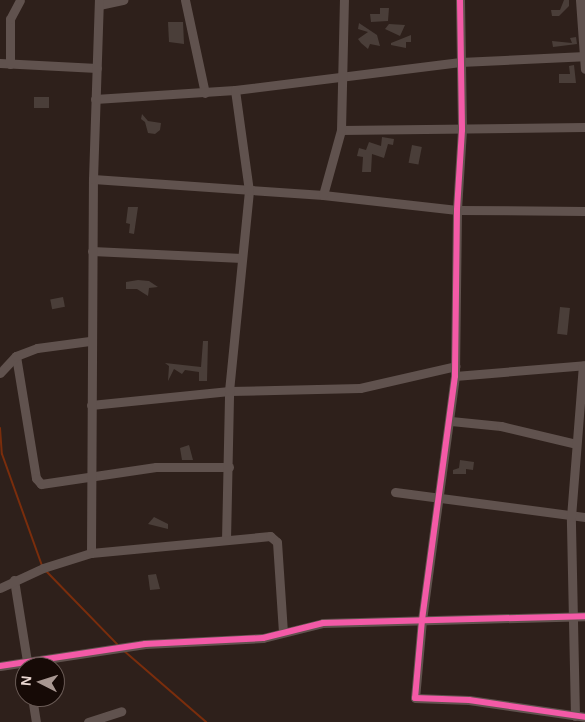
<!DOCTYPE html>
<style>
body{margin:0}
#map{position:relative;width:585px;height:722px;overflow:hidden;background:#2e201b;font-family:Arial,sans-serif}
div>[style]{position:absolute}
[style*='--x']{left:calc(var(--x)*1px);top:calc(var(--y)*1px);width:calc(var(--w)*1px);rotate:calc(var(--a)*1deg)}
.stream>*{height:2px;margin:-1px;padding:0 1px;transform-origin:1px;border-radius:1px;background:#7a2d0c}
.building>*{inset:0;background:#4a3e39;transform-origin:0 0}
.street>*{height:9px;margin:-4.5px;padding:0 4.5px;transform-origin:4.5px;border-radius:4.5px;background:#60524e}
.cycleway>*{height:6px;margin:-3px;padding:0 3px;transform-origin:3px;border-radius:3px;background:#f35aa7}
span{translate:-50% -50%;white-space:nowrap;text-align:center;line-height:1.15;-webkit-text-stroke:4px #160a06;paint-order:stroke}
.north{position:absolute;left:15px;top:657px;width:50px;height:50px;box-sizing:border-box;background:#160a06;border:1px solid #6b5c57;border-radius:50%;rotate:275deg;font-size:14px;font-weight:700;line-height:20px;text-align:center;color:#ead7d1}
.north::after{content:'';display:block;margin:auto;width:18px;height:22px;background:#a89791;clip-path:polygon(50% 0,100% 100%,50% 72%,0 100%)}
</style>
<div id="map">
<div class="stream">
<i style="--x:0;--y:428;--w:26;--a:86"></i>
<i style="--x:2;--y:454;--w:119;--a:70.3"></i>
<i style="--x:46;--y:571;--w:103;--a:45.8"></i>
<i style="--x:123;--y:650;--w:110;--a:40.9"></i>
</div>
<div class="building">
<i style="clip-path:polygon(564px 0,569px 0,569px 6px,559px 16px,552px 16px,551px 10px,560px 10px)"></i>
<i style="clip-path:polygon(380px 8px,389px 8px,388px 21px,371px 22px,370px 14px,380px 14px)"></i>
<i style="clip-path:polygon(168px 22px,183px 22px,184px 44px,169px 42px)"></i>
<i style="clip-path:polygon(359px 23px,377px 35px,380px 46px,370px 44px,368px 49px,361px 43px,358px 39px,368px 32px,358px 29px)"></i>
<i style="clip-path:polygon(389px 24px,405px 25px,400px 36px,385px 29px)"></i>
<i style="clip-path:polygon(411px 35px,411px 42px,406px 42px,406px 48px,391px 45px,391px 43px)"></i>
<i style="clip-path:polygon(576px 37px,577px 44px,553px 47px,552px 41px,572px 43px,570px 38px)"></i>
<i style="clip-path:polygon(574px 65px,576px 83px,559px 83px,559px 74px,570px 74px,569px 66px)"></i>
<i style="left:34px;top:97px;width:15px;height:11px"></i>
<i style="clip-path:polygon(142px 114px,148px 121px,161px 123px,160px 130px,155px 134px,148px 133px,145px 122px,141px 119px)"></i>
<i style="clip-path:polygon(382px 137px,394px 139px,393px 145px,388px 144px,384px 158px,372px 154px,371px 172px,362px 172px,363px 157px,357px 156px,359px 148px,366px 150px,369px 142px,381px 146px)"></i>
<i style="left:412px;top:145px;width:10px;height:18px;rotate:11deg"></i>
<i style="clip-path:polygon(128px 207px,138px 207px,134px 234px,129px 233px,130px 224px,126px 223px)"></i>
<i style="clip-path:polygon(138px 280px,149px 281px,158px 287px,149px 288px,148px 296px,137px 289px,126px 289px,126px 282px)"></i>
<i style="left:63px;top:297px;width:10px;height:13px;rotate:79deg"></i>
<i style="left:560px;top:307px;width:10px;height:27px;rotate:6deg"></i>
<i style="clip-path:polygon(203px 341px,208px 341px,207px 381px,199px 381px,199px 372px,185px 370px,182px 374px,174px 369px,168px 381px,169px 366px,165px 363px,201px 367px)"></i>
<i style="clip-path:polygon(189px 445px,193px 460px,182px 460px,180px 448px)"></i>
<i style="clip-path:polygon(460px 460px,474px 462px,473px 470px,466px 469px,466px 474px,453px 474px,453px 470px,459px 468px)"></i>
<i style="clip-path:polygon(154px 517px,168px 524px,168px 529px,148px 524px)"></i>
<i style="clip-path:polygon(156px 574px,160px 589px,150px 590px,148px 575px)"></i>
</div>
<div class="street">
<i style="--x:185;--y:0;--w:95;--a:77.9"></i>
<i style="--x:460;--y:0;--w:130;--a:89.1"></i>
<i style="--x:462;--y:130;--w:80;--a:93.6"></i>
<i style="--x:457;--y:210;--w:166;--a:90.7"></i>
<i style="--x:455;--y:376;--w:246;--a:97.7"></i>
<i style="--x:422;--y:620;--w:78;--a:95.1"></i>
<i style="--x:415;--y:698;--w:54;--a:2.1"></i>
<i style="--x:469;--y:700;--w:117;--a:8.3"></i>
<i style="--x:580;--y:0;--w:69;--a:85.9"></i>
<i style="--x:99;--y:5;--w:25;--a:-12"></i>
<i style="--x:0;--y:63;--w:97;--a:3"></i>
<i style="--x:10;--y:64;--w:45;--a:-90"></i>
<i style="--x:10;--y:19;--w:21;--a:-62"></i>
<i style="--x:95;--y:99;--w:140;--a:-3.7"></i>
<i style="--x:235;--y:90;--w:227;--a:-7.1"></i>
<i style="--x:460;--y:62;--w:125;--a:-2.7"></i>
<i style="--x:341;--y:130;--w:244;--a:-0.7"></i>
<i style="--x:93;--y:179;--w:231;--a:4"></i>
<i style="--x:323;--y:195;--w:135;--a:6.4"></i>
<i style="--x:457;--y:210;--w:128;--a:0.4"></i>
<i style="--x:323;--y:195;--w:67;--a:-74.5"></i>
<i style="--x:341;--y:130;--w:130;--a:-88.7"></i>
<i style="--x:92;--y:251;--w:150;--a:2.7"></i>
<i style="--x:16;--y:356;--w:124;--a:80.7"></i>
<i style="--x:36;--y:478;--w:8;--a:50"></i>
<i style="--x:41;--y:484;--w:116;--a:-8.4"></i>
<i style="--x:156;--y:467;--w:73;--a:0"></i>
<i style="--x:0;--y:373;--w:23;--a:-47"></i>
<i style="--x:16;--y:356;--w:22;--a:-21"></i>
<i style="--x:37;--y:348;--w:53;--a:-7.5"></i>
<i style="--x:455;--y:376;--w:130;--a:-4.8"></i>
<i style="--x:91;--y:405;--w:139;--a:-5.8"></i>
<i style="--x:229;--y:391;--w:131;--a:-1.3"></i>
<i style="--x:360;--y:388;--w:98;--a:-12.9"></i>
<i style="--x:451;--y:421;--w:50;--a:5.7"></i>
<i style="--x:501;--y:426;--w:77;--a:13.5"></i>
<i style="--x:395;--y:492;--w:192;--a:7.5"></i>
<i style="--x:226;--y:540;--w:149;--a:-88.8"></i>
<i style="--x:229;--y:391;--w:201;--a:-84.3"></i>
<i style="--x:249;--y:191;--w:102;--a:-97.9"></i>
<i style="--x:91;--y:553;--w:374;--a:-89.7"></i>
<i style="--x:93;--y:179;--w:179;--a:-88.1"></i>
<i style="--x:14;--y:580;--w:88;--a:80.9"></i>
<i style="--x:0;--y:588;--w:47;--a:-24.9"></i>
<i style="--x:43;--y:568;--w:50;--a:-17.4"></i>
<i style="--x:91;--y:553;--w:180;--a:-5.4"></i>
<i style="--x:270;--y:536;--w:9;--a:41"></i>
<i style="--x:277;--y:542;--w:90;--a:86.2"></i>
<i style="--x:0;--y:666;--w:147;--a:-8.6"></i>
<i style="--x:145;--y:644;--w:118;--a:-2.9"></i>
<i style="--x:263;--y:638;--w:62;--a:-14"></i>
<i style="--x:323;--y:623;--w:262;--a:-1.5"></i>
<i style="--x:32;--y:697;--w:25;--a:81"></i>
<i style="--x:575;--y:716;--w:199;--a:-91.2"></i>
<i style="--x:571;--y:517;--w:152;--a:-85.5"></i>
<i style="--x:88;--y:722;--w:35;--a:-18"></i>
</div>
<div class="cycleway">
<i style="--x:460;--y:0;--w:130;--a:89.1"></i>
<i style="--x:462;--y:130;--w:80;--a:93.6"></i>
<i style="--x:457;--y:210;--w:166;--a:90.7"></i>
<i style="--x:455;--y:376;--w:246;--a:97.7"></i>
<i style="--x:422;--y:620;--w:78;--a:95.1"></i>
<i style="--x:415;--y:698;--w:54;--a:2.1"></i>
<i style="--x:469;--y:700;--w:117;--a:8.3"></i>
<i style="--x:0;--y:666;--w:147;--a:-8.6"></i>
<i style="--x:145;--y:644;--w:118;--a:-2.9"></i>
<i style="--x:263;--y:638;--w:62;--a:-14"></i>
<i style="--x:323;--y:623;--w:262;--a:-1.5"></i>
</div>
<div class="north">N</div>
</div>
